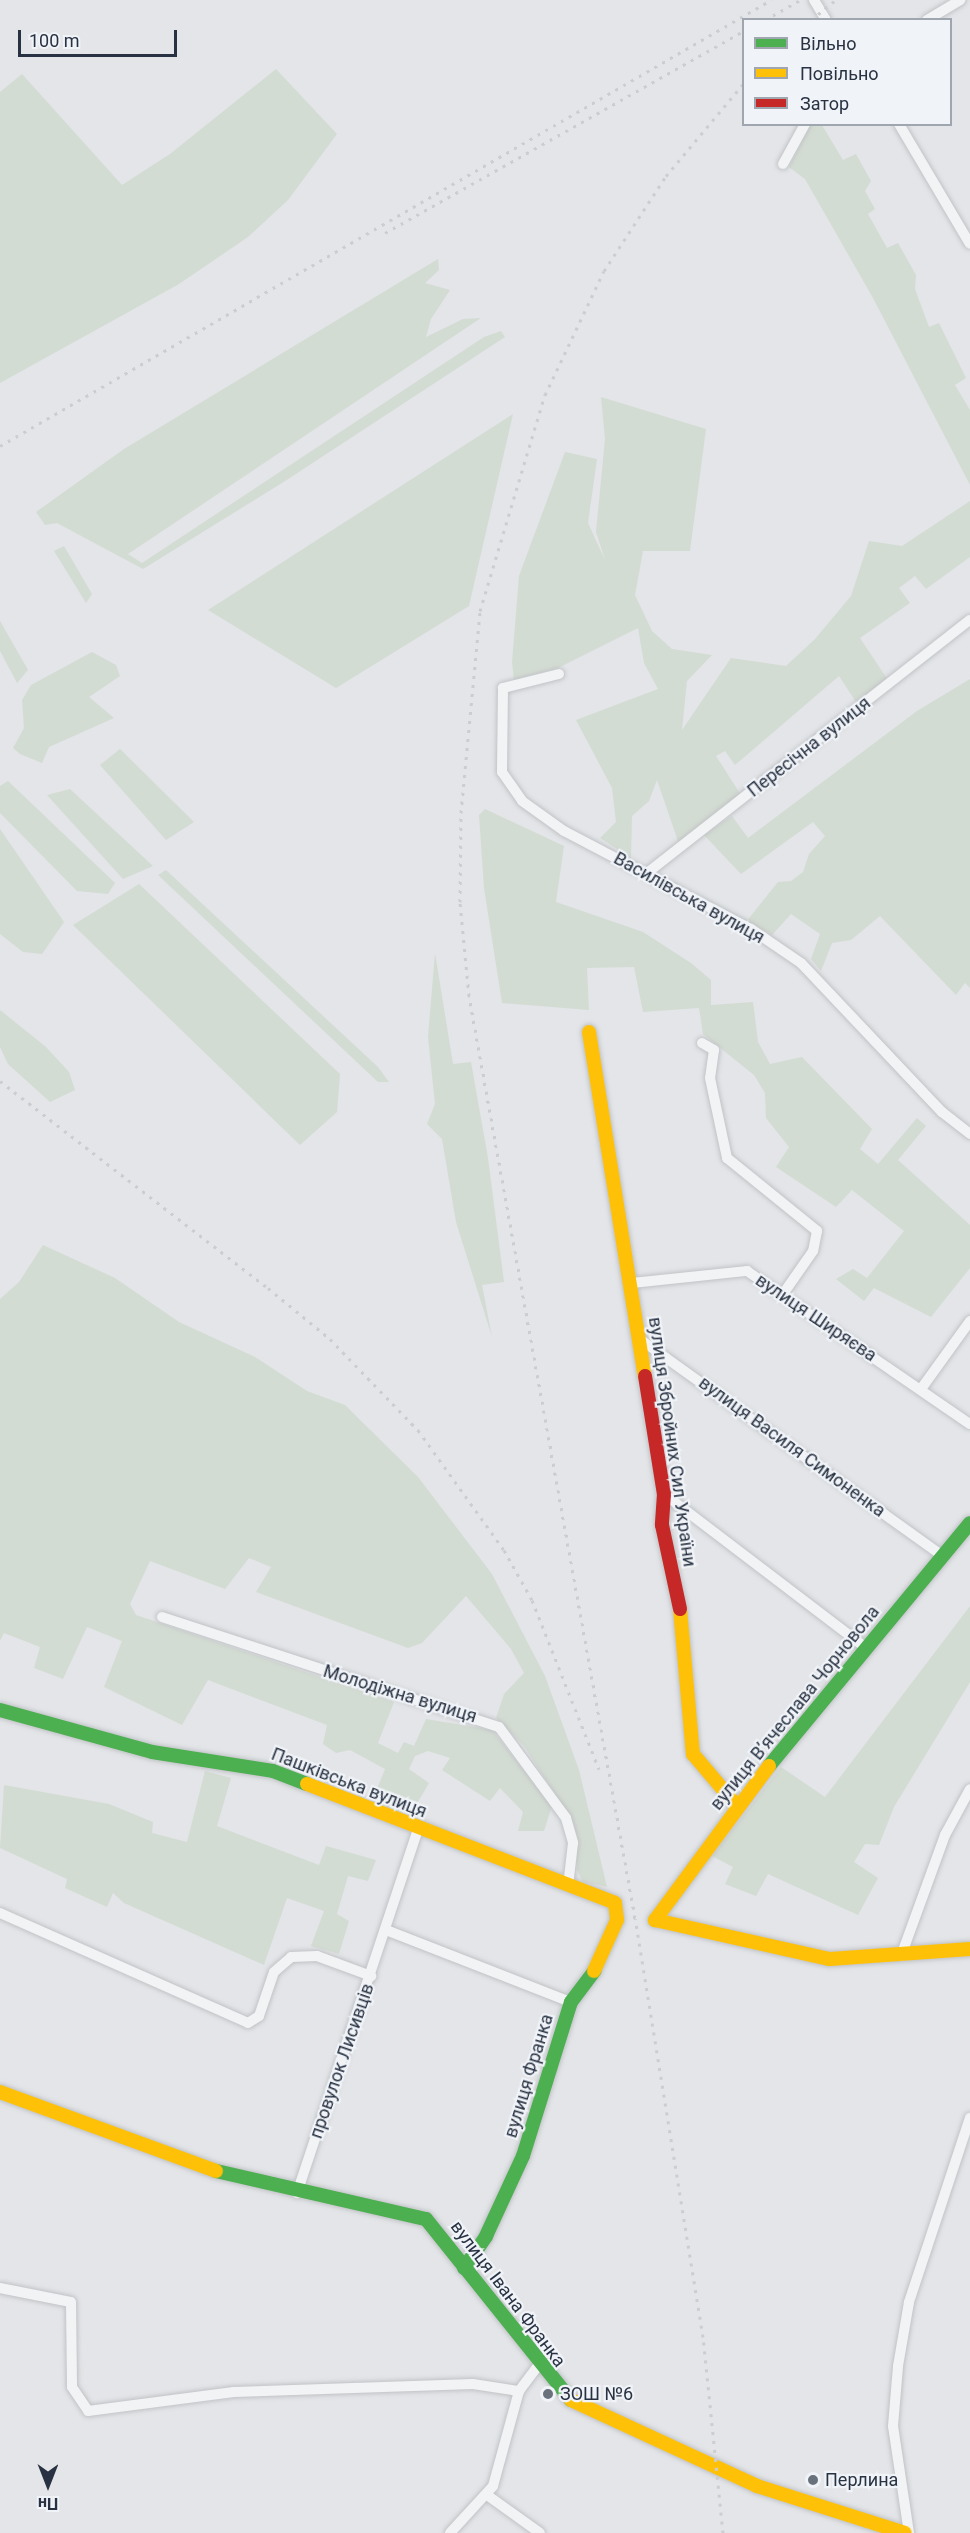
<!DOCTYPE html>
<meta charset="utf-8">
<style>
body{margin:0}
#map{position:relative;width:970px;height:2533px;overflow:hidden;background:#e3e5e8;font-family:Roboto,sans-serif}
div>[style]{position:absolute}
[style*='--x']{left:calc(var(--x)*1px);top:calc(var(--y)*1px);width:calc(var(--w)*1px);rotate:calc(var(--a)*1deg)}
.green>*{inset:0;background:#d3dcd3}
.roads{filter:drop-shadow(0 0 2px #c1c3c6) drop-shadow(0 0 2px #c1c3c6)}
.street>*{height:10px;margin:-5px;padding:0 5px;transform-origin:5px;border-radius:5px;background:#f2f3f5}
.fast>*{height:14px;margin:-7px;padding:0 7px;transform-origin:7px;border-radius:7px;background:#4caf50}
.slow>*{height:14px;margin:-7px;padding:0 7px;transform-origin:7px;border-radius:7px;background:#ffc107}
.jam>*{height:14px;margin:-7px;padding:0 7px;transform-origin:7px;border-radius:7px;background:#c62828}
.rail>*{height:3px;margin-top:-1.5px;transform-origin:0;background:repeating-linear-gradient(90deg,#cbcdd0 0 3px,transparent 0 9px)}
.dots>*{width:16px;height:16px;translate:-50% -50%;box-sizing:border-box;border:3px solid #f0f3f7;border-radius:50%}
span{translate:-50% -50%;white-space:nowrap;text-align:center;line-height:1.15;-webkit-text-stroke:4.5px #f0f3f7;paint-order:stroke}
.street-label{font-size:18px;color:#283242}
.poi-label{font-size:18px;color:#283242}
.left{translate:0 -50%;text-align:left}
.legend{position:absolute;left:742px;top:18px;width:210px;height:108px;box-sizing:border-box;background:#f0f3f7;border:2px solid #a0a6af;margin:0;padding:8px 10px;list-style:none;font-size:18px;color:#283242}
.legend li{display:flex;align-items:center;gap:12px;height:30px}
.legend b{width:30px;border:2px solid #a0a6af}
.north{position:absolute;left:18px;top:2455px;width:60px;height:60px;-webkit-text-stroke:4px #f0f3f7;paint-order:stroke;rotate:180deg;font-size:16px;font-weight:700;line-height:24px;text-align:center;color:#283242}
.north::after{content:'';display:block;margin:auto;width:21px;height:27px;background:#283242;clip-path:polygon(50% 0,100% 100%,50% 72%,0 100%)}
.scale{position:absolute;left:18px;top:30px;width:159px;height:27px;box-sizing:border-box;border:3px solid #283242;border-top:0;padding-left:8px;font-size:18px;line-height:21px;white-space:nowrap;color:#283242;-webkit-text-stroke:4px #f0f3f7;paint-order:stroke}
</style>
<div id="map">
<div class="green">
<i style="clip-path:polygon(276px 69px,337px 134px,288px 200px,248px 237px,179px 284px,0 383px,0 92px,22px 74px,122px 185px,170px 154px)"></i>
<i style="clip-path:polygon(810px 125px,822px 125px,843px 160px,856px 154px,871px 181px,865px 191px,875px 209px,868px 214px,887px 248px,898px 243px,916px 275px,915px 289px,929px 327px,939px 323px,966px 378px,955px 385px,970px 410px,970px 485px,873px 298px,805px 179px,789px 167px)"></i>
<i style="clip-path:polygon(438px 259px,439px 270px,425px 283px,450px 290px,431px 319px,426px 337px,463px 319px,481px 318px,128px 554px,142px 563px,484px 337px,501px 331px,505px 337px,282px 483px,143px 569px,57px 523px,45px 525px,36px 512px,124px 449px)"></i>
<i style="clip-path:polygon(601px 397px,706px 429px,690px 551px,643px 551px,635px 595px,652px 631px,672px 649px,712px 655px,687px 681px,682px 730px,731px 658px,786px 666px,815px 639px,851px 596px,869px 541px,902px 546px,970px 501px,970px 557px,926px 589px,915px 576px,899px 588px,910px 603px,860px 638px,890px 683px,860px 708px,839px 676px,735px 765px,725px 751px,716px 756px,741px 795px,679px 844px,657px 780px,649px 801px,632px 816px,631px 858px,600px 838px,616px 822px,612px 788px,576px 720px,658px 689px,644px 663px,638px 628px,558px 668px,514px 680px,512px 662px,519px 576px,565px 452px,597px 459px,588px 523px,605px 560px,596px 532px,605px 439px)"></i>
<i style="clip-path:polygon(513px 414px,469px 606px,336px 688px,208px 610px)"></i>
<i style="clip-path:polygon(64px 546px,92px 594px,86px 603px,54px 551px)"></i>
<i style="clip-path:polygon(0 621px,28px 670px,17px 683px,0 651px)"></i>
<i style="clip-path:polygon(92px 652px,116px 665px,120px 676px,89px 697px,114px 718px,49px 747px,42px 763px,20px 754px,13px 748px,24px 728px,22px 700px,31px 685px)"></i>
<i style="clip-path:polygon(970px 679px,970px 988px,965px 983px,956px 995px,880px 916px,851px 940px,832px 943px,821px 971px,811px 959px,820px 934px,791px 914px,772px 935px,746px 922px,778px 882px,791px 881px,803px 872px,809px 854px,825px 836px,813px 822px,741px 874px,704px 835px,732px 816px,748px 838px,917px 711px)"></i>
<i style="clip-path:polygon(120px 749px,194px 822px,166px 840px,100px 765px)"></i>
<i style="clip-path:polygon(8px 781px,115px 883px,108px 894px,77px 891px,0 813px,0 786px)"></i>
<i style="clip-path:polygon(70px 789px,153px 866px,123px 879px,47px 795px)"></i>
<i style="clip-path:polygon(485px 809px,564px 846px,556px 902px,643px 932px,691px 963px,711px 980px,711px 1005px,753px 1002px,758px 1042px,770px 1064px,802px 1057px,872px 1129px,860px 1149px,878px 1164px,917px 1118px,926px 1126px,898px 1160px,970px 1225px,970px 1268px,931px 1317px,874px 1288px,864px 1301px,836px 1279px,853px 1269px,867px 1278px,904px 1231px,852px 1190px,836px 1207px,776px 1167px,789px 1147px,766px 1118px,765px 1093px,754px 1075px,703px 1034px,699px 1008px,643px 1012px,634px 967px,587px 968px,589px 1010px,502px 1003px,484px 888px,479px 815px)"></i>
<i style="clip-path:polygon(0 829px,64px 922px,42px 954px,23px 952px,0 934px)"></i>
<i style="clip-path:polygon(166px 870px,378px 1067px,389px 1082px,378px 1082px,158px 875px)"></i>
<i style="clip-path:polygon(139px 884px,340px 1074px,337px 1112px,300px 1145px,73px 925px)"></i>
<i style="clip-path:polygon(435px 953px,453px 1064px,471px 1062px,488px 1158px,504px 1282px,482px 1285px,492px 1337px,456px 1222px,442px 1139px,427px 1124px,435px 1104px,428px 1037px)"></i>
<i style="clip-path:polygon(0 1010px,46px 1047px,69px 1072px,75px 1090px,50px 1102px,8px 1064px,0 1047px)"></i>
<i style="clip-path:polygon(43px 1245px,115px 1278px,179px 1322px,255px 1357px,307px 1391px,345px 1405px,418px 1477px,492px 1574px,545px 1676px,579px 1770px,607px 1887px,583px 1882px,577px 1870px,577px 1836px,569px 1815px,524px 1746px,496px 1718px,504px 1694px,524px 1673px,511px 1649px,466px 1596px,422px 1643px,408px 1648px,256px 1592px,271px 1567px,249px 1558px,225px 1589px,150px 1561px,130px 1604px,136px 1615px,394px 1702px,378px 1743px,398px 1753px,404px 1742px,414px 1746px,426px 1719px,492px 1730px,552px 1806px,544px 1831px,518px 1831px,523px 1812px,500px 1788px,490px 1801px,442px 1770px,450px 1758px,428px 1751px,415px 1756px,409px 1769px,429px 1783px,409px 1817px,371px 1804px,385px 1769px,350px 1750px,336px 1753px,323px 1744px,327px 1725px,208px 1680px,182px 1725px,104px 1687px,122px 1641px,87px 1627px,63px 1679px,34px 1668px,40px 1647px,4px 1633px,0 1641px,0 1299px,19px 1282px)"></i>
<i style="clip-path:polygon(970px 1606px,970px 1682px,894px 1807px,879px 1845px,865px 1844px,854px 1862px,878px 1878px,858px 1915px,768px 1874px,756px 1896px,725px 1884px,733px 1867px,712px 1856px,781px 1767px,825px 1797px)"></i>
<i style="clip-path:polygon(205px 1771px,231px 1778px,217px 1826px,319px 1865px,326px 1846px,376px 1860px,368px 1881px,348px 1876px,337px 1914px,349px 1921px,339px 1954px,311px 1946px,324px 1911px,287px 1898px,264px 1965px,124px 1903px,113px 1893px,107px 1907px,65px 1888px,67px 1879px,0 1848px,4px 1785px,109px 1804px,153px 1822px,152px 1833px,187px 1842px)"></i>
</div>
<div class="roads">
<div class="street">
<i style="--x:814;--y:0;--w:23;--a:59"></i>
<i style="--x:927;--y:20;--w:39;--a:-31"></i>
<i style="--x:899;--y:124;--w:139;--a:59.4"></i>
<i style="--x:783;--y:164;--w:46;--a:-61.2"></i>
<i style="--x:559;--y:674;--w:58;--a:166"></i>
<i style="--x:503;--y:688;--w:84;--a:90.7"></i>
<i style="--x:502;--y:772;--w:35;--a:55"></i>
<i style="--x:522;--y:801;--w:52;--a:35.5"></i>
<i style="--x:564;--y:831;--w:211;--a:27.7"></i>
<i style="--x:751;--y:929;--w:60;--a:34.2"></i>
<i style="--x:801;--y:963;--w:205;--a:46.6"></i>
<i style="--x:942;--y:1112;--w:36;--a:38"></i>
<i style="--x:647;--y:873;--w:410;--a:-38.1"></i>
<i style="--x:702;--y:1043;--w:14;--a:30"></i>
<i style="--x:714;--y:1050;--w:28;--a:98"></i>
<i style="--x:710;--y:1078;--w:82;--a:78"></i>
<i style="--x:727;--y:1158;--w:116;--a:39"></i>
<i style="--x:817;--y:1231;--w:20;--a:101"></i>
<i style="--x:813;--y:1251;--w:52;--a:124.9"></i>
<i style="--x:632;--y:1283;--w:116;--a:-6"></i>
<i style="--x:747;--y:1271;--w:270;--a:34.5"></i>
<i style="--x:641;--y:1340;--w:371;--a:35.6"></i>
<i style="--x:921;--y:1389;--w:84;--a:-54.2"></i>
<i style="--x:664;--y:1494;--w:254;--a:37.3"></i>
<i style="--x:162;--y:1617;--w:354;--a:18.1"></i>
<i style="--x:499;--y:1727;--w:113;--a:53.6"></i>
<i style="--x:566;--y:1818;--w:26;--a:74"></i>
<i style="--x:573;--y:1843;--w:43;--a:96.6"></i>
<i style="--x:0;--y:1913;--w:271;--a:23.9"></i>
<i style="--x:248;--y:2023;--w:13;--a:-32"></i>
<i style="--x:259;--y:2016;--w:46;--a:-71.2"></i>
<i style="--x:274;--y:1972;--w:23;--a:-41"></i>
<i style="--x:291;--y:1957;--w:26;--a:-2"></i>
<i style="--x:317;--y:1956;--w:58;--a:20.3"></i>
<i style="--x:386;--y:1930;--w:199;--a:21.3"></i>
<i style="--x:901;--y:1956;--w:129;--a:-70"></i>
<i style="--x:945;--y:1835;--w:52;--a:-61.5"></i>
<i style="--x:297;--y:2193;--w:384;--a:-71.6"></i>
<i style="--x:0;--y:2288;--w:72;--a:11.2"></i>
<i style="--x:71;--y:2302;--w:85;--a:89.3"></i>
<i style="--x:72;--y:2387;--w:29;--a:56"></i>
<i style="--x:88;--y:2411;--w:147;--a:-7.4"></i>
<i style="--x:234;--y:2392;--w:239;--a:-1.9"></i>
<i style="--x:473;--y:2384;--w:47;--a:8.7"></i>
<i style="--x:487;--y:2495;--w:65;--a:35.6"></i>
<i style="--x:450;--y:2533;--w:64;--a:-47.5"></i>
<i style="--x:493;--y:2486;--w:98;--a:-74.7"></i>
<i style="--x:519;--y:2391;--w:31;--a:-53"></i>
<i style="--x:909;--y:2533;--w:108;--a:-98.5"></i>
<i style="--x:893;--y:2426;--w:60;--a:-85.2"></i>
<i style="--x:898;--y:2366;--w:65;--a:-80.2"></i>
<i style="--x:909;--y:2302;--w:194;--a:-71.7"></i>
</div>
<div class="fast">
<i style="--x:0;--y:1710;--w:158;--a:15.4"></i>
<i style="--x:152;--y:1752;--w:122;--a:8.9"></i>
<i style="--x:273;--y:1771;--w:36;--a:21"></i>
<i style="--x:769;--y:1766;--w:315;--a:-50.4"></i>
<i style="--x:216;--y:2171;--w:215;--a:12.9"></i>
<i style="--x:426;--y:2219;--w:232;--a:51.3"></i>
<i style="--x:464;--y:2268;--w:39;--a:-55"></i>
<i style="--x:486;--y:2236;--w:88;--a:-65.2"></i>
<i style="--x:523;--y:2156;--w:161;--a:-72.7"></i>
<i style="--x:571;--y:2002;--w:39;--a:-53"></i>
</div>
<div class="slow">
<i style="--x:589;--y:1032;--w:349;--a:80.8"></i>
<i style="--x:680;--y:1609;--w:146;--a:84.9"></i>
<i style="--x:693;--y:1754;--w:68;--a:49.8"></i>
<i style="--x:769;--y:1766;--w:192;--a:126.5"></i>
<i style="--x:655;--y:1920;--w:179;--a:12.6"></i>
<i style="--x:830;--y:1959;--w:140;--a:-4.1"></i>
<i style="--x:307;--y:1784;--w:330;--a:21.1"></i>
<i style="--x:615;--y:1903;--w:17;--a:83"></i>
<i style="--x:617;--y:1920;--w:56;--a:114.3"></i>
<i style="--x:0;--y:2092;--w:230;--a:20.1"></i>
<i style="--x:571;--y:2400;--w:205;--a:24.8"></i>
<i style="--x:757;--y:2486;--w:155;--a:17.6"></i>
</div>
<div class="jam">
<i style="--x:645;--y:1376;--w:120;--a:80.9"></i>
<i style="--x:664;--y:1494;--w:31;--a:94"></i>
<i style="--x:662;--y:1525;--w:86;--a:77.9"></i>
</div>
</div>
<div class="rail">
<i style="--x:765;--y:20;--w:40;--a:-29.7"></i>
<i style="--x:811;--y:20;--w:32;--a:-39"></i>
<i style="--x:385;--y:233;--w:412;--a:-29.4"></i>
<i style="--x:0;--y:446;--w:891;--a:-30.05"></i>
<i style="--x:0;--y:1081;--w:339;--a:37.7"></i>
<i style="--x:268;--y:1288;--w:80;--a:39.4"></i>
<i style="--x:330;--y:1339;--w:127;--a:46"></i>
<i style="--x:418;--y:1430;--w:148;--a:54.4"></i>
<i style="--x:504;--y:1550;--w:57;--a:60.8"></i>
<i style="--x:532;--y:1600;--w:182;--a:68.4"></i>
<i style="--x:723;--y:2533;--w:197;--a:-95.8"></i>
<i style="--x:703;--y:2337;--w:424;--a:-99.2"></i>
<i style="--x:635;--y:1918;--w:937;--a:-100.21"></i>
<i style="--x:469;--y:996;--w:94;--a:-95.5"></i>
<i style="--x:460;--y:902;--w:89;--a:-89.4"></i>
<i style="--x:461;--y:813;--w:203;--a:-84.6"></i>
<i style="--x:480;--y:611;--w:226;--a:-73.3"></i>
<i style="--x:545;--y:395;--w:137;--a:-64.6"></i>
<i style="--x:604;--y:271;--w:113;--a:-56.9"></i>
<i style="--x:666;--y:176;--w:121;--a:-50"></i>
</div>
<div class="dots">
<i style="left:548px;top:2394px;background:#69717c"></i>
<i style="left:813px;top:2480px;background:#69717c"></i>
</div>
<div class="street-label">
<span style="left:809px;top:747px;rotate:-38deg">Пересічна вулиця</span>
<span style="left:689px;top:898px;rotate:29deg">Василівська вулиця</span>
<span style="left:816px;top:1318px;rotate:34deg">вулиця Ширяєва</span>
<span style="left:672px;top:1442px;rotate:82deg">вулиця Збройних Сил України</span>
<span style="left:792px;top:1447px;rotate:36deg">вулиця Василя Симоненка</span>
<span style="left:400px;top:1694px;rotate:17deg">Молодіжна вулиця</span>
<span style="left:795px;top:1708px;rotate:-51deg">вулиця Вʼячеслава Чорновола</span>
<span style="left:349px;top:1783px;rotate:21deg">Пашківська вулиця</span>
<span style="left:342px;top:2061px;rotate:-71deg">провулок Лисивців</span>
<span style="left:529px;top:2076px;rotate:-73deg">вулиця Франка</span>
<span style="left:508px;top:2294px;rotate:53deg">вулиця Івана Франка</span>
</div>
<div class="poi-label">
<span class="left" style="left:560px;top:2394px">ЗОШ №6</span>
<span class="left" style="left:825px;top:2480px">Перлина</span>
</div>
<ul class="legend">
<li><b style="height:8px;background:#4caf50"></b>Вільно</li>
<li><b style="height:8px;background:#ffc107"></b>Повільно</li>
<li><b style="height:8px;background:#c62828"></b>Затор</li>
</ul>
<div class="north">Пн</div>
<div class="scale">100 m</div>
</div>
